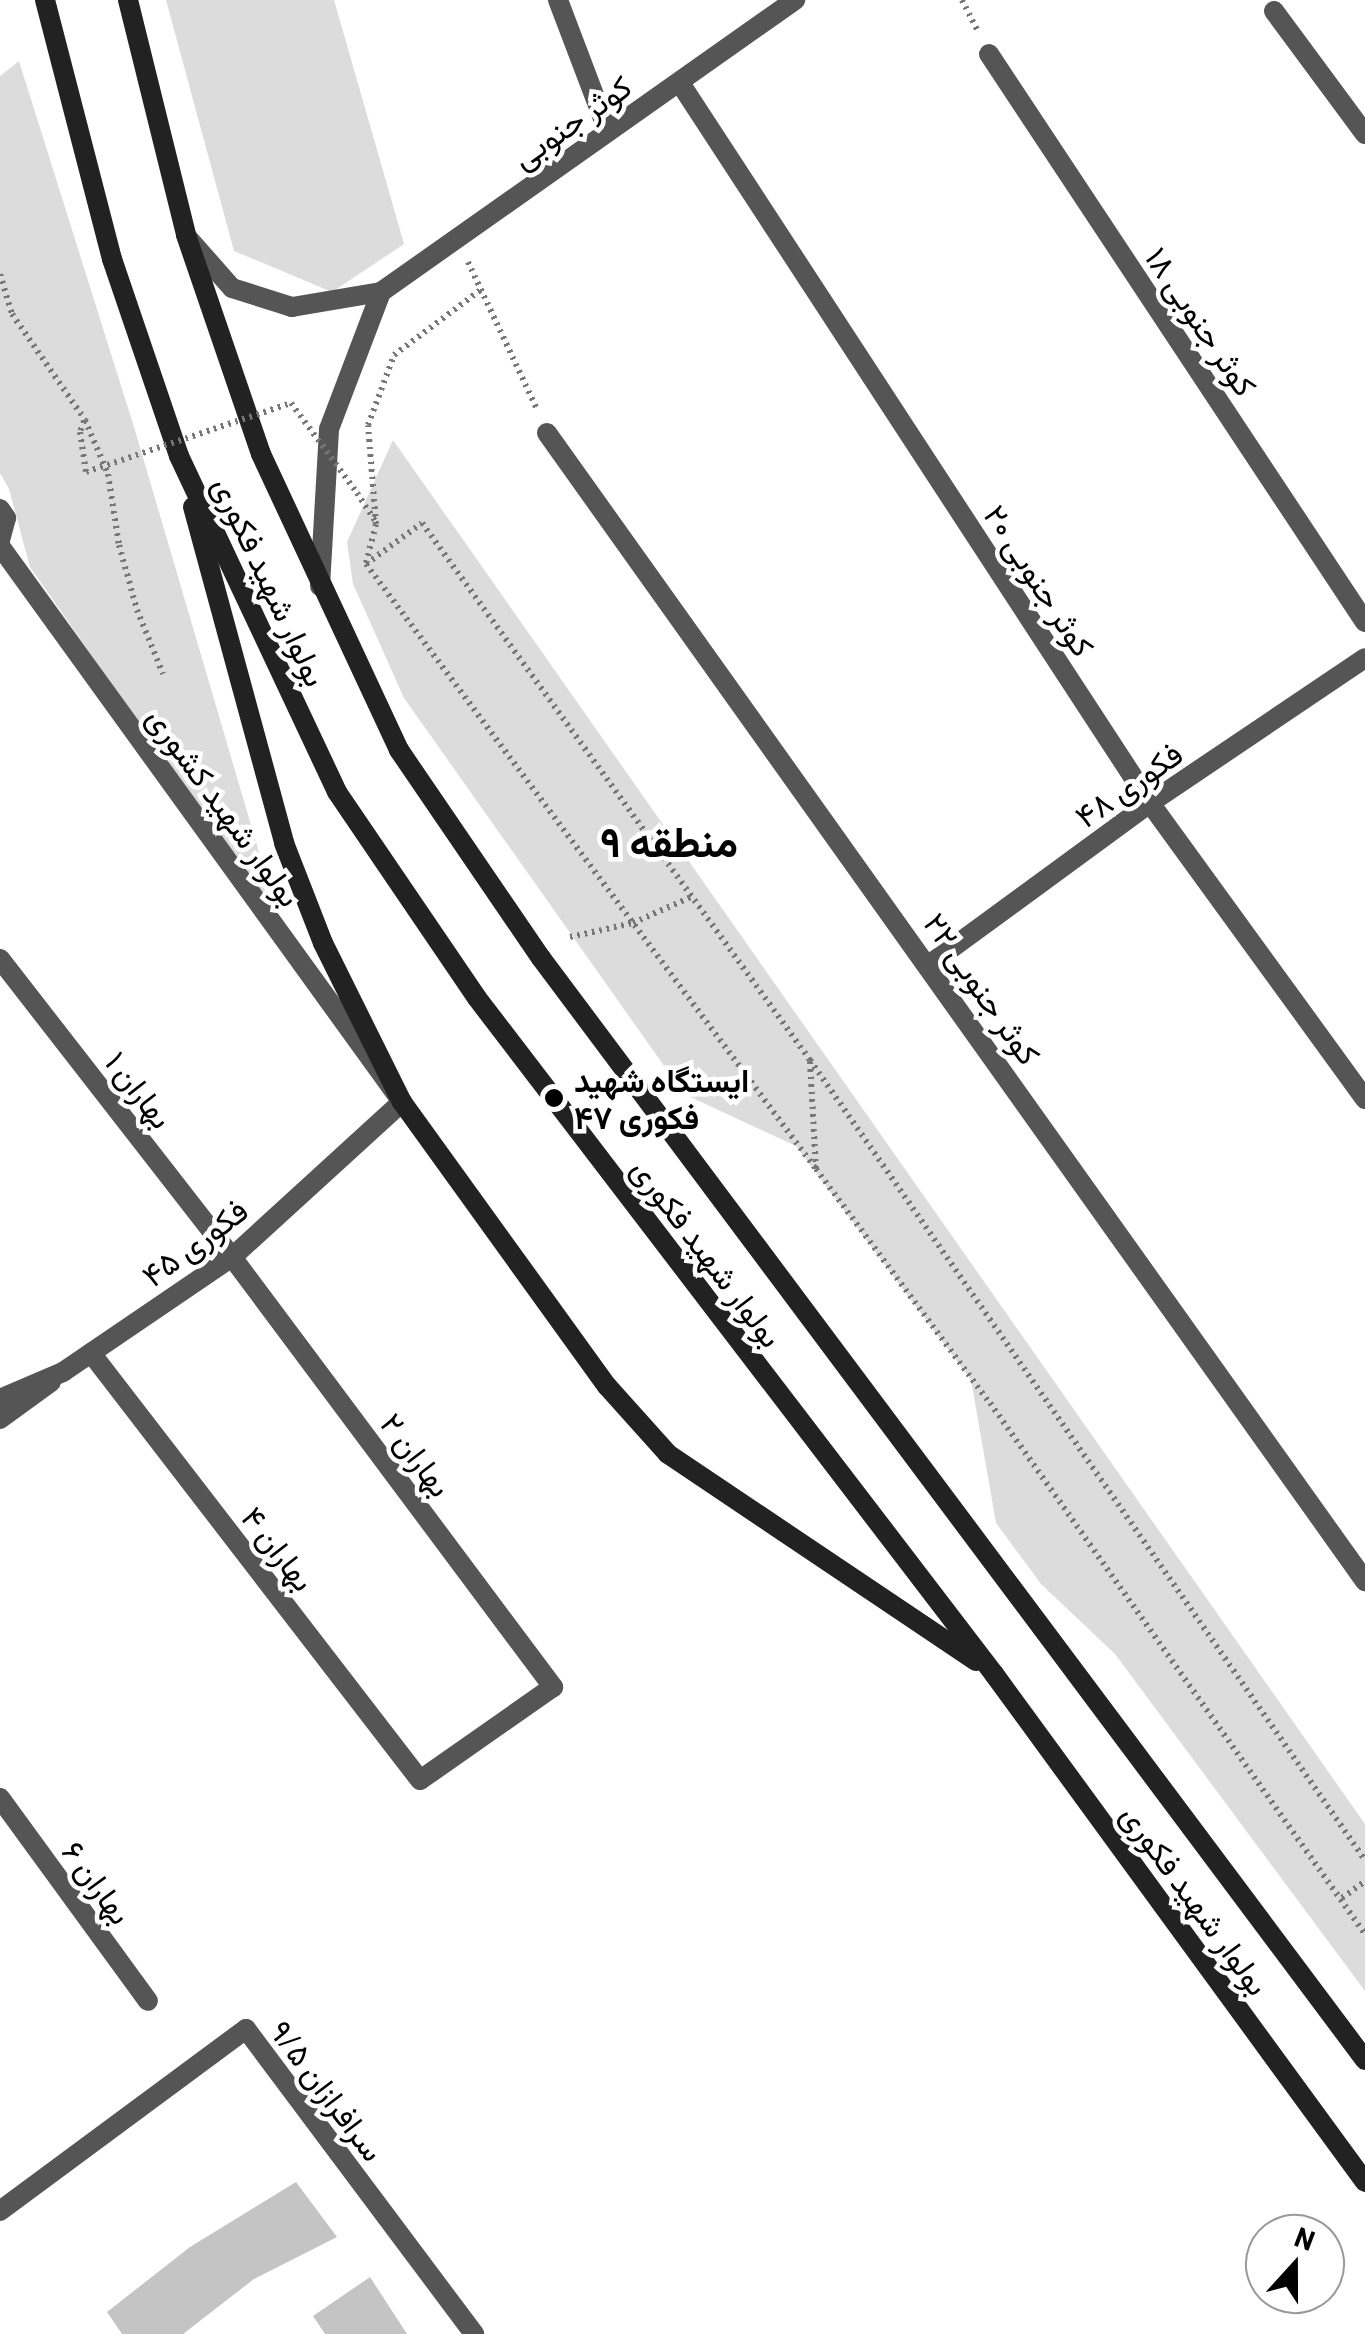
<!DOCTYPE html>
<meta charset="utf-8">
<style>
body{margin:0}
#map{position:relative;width:1365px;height:2334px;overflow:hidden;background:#fff;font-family:Barlow,Vazirmatn,sans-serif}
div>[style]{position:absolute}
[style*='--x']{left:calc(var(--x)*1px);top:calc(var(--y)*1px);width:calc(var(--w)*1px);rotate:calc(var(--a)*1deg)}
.green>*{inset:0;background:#dcdcdc}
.building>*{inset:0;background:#c4c4c4}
.path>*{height:6px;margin-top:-3px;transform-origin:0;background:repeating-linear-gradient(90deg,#777 0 2.5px,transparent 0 7.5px)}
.minor>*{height:20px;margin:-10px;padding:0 10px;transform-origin:10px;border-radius:10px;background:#555}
.tertiary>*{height:20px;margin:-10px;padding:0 10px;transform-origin:10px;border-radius:10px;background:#555}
.secondary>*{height:20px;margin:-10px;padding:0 10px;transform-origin:10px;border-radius:10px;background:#222}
.path-bridge>*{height:6px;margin-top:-3px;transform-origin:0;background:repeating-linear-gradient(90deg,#777 0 2.5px,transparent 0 7.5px)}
.dots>*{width:28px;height:28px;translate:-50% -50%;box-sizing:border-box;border:5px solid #fff;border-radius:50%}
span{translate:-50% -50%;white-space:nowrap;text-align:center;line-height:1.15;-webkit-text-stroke:9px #fff;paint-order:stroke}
.street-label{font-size:32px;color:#000}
.poi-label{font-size:32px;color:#000;font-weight:700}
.left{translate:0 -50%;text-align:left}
.district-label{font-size:42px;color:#000;font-weight:700}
.north{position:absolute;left:1245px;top:2214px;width:100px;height:100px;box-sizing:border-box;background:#fff;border:2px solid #999;border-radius:50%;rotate:21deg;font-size:28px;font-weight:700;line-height:40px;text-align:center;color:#000}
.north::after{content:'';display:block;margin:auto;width:35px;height:45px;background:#000;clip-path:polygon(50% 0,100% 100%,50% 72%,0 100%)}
</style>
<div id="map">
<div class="green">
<i style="clip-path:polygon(166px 0,334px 0,404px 244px,332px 292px,234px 251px)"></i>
<i style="clip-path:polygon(19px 61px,134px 427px,281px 927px,30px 567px,9px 489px,0 473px,0 76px)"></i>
<i style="clip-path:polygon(393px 440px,1365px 1824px,1365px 1991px,1115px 1654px,1041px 1584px,996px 1523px,971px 1380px,796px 1146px,684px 1094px,404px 698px,353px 584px,347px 542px)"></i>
</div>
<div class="building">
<i style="clip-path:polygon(296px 2182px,337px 2237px,254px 2279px,183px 2334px,122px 2334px,107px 2312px,190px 2247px)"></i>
<i style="clip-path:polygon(370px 2277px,407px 2334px,325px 2334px,313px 2316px)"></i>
</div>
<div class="path">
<i style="--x:962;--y:0;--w:34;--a:63"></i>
<i style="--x:468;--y:262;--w:162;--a:64.9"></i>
<i style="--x:0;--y:274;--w:42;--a:73.3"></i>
<i style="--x:12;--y:314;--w:129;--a:55.4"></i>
<i style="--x:85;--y:420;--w:59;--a:66.9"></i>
<i style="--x:108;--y:474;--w:72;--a:81.2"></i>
<i style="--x:119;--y:545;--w:67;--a:74.5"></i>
<i style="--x:137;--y:610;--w:69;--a:67.9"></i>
<i style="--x:84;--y:421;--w:12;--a:110"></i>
<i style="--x:80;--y:432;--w:40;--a:81.5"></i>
<i style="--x:357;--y:493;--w:33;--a:57"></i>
<i style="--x:366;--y:563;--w:40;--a:-75.6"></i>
<i style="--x:376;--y:524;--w:99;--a:-94.6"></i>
<i style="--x:368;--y:425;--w:75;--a:-69.6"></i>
<i style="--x:394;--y:355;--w:110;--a:-36.9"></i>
<i style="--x:366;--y:564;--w:754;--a:53.36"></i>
<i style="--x:816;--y:1169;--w:109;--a:-93.2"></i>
<i style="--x:810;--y:1060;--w:974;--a:55.25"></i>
<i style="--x:366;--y:564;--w:69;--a:-36.2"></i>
<i style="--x:422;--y:523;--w:663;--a:54.15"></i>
<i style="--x:570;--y:937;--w:65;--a:-12.5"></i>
<i style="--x:633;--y:923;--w:66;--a:-24.2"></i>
<i style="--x:816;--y:1169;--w:292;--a:53.4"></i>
<i style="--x:990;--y:1403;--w:650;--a:54.77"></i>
<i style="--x:1342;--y:1898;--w:29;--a:-36"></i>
</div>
<div class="minor">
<i style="--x:558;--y:0;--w:138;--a:69.2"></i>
<i style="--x:1274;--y:11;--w:153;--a:53.5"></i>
<i style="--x:989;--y:54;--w:681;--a:56.5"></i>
<i style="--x:680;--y:83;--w:860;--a:56.86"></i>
<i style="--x:1150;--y:803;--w:366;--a:54"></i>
<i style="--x:547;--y:433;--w:1410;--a:54.53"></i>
<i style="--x:0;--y:959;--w:378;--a:52.1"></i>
<i style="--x:232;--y:1257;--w:537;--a:53.26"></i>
<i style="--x:553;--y:1687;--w:162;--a:145"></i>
<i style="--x:420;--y:1780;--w:539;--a:-127.61"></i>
<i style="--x:930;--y:964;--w:273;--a:-36.2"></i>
<i style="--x:1150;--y:803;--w:259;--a:-34"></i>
<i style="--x:0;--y:1419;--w:63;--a:-36"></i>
<i style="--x:0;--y:1798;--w:251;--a:53.9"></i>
<i style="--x:0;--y:2211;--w:306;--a:-36.5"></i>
<i style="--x:246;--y:2029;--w:381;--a:53.2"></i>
</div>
<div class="tertiary">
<i style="--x:187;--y:237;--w:68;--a:48.6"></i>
<i style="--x:232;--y:288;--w:63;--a:17.6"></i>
<i style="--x:292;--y:307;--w:90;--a:-9.6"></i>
<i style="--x:381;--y:292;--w:507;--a:-35.2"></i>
<i style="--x:0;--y:509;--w:11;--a:56"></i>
<i style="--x:6;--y:518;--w:24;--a:105"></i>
<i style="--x:0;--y:546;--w:686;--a:54.13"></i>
<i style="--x:402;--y:1102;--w:230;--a:137.6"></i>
<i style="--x:232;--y:1257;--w:204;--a:145.8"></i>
<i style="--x:63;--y:1372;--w:69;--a:156.8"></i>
<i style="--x:320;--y:586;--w:157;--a:-86.7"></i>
<i style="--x:329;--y:429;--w:147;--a:-69.2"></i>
</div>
<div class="secondary">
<i style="--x:45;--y:0;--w:268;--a:75.5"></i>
<i style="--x:112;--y:259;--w:208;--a:71.2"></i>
<i style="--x:179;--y:456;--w:371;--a:64.8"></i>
<i style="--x:337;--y:792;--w:249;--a:55.8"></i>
<i style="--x:477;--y:998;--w:851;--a:52.59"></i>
<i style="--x:994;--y:1674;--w:629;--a:53.86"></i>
<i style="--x:128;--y:0;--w:242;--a:76.1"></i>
<i style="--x:186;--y:235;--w:231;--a:71.1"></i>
<i style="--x:261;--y:454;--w:327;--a:65"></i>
<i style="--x:399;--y:750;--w:252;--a:55.7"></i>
<i style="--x:541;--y:958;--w:1376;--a:53.21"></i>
<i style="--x:193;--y:507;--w:348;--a:74.8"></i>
<i style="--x:284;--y:843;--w:107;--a:68.7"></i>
<i style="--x:323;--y:943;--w:178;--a:63.6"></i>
<i style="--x:402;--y:1102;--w:350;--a:54.2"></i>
<i style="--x:607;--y:1386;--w:91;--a:48.1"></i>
<i style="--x:668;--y:1454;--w:371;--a:33.9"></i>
</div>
<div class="path-bridge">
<i style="--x:86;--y:472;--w:216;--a:-18.6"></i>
<i style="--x:291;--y:403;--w:112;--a:53.7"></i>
</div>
<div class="dots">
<i style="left:554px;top:1098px;background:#000"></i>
</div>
<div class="street-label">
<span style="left:571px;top:121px;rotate:-35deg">کوثر جنوبی</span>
<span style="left:1202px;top:321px;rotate:56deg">کوثر جنوبی ۱۸</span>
<span style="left:1040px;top:580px;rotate:57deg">کوثر جنوبی ۲۰</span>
<span style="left:271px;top:581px;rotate:65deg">بولوار شهید فکوری</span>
<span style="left:1128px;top:784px;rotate:-35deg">فکوری ۴۸</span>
<span style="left:225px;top:806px;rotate:54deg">بولوار شهید کشوری</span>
<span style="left:983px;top:988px;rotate:55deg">کوثر جنوبی ۲۲</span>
<span style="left:140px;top:1089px;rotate:52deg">بهاران ۱</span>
<span style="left:194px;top:1242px;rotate:-37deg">فکوری ۴۵</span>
<span style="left:708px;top:1252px;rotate:53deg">بولوار شهید فکوری</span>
<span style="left:417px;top:1454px;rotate:53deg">بهاران ۲</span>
<span style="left:279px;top:1548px;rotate:52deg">بهاران ۴</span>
<span style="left:98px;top:1882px;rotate:54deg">بهاران ۶</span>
<span style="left:1196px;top:1899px;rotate:54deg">بولوار شهید فکوری</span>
<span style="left:328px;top:2090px;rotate:53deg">سرافرازان ۹/۵</span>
</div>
<div class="poi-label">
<span class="left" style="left:574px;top:1098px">ایستگاه شهید<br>فکوری ۴۷</span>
</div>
<div class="district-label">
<span style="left:669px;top:840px">منطقه ۹</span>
</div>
<div class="north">N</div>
</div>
